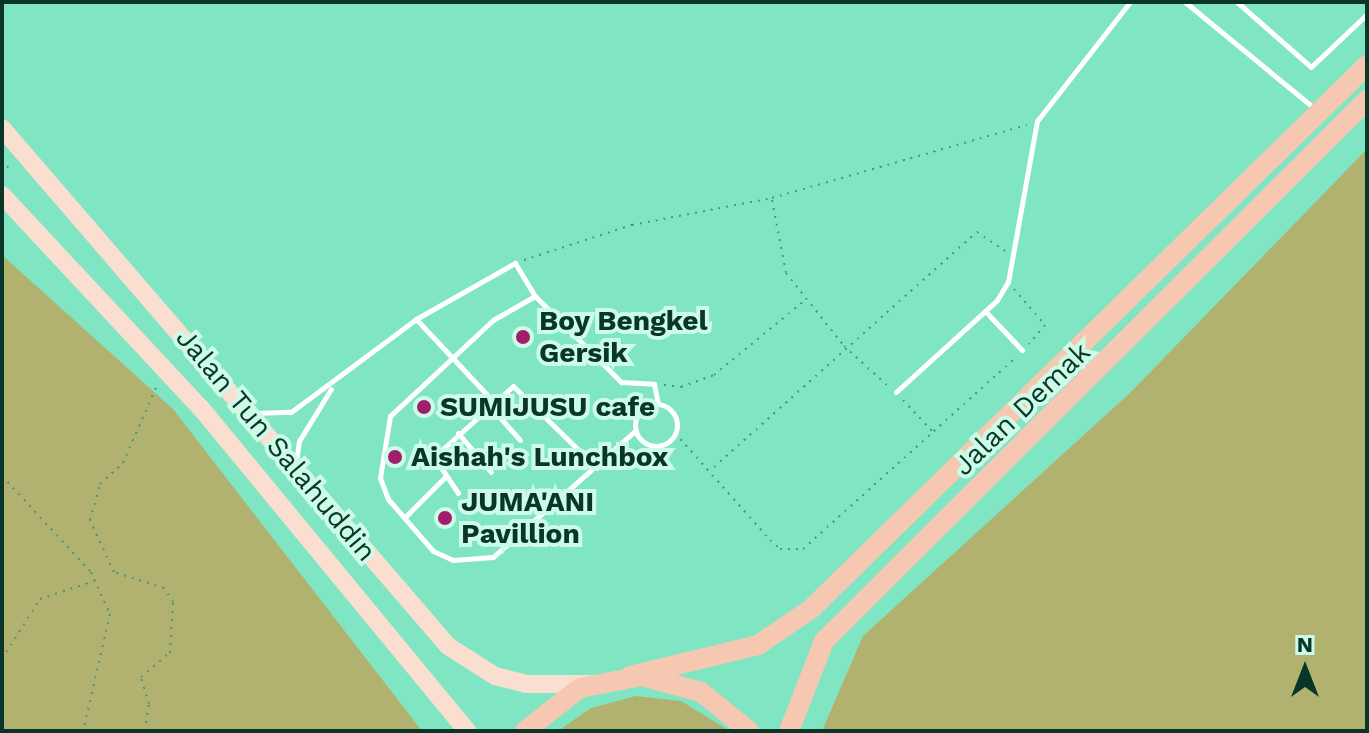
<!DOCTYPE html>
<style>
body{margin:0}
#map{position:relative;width:1369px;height:733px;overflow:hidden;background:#80e5c2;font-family:"Work Sans",sans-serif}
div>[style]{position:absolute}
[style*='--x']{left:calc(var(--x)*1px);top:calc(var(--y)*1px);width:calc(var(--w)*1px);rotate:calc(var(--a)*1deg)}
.green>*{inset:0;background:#b1b270}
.path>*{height:2px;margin-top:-1px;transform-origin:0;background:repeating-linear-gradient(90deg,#4c987f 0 2px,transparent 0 8px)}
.lane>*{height:5px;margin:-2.5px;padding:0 2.5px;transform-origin:2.5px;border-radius:2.5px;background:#fff}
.lane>.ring{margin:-2.5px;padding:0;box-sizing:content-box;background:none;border:5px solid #fff;border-radius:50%}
.primary>*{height:18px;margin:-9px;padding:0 9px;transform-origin:9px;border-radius:9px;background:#faded0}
.highway>*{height:20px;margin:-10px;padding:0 10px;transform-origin:10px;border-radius:10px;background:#f6c8b1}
.dots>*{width:22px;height:22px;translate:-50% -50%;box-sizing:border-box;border:4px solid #ccfbe8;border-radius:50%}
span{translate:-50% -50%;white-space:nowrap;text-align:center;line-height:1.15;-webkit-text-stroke:8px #ccfbe8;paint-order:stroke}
.poi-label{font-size:28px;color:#093629;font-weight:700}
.left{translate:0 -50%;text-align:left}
.street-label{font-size:28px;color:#093629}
.frame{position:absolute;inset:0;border:4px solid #093629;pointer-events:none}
.north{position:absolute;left:1265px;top:629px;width:80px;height:80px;-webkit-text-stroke:6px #ccfbe8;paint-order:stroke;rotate:0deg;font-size:22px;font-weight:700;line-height:32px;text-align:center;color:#093629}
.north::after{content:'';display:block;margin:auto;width:28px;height:36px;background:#093629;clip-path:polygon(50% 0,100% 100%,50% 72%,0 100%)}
</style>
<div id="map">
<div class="green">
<i style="clip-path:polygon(1367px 149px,1367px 731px,822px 731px,863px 636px,1131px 392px)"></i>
<i style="clip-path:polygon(2px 255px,173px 409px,422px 731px,2px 731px)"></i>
<i style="clip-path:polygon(636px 696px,681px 701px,730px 731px,558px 731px,591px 708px)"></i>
</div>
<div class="path">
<i style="--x:2;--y:174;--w:15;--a:-53"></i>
<i style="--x:772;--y:200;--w:74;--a:79.1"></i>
<i style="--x:786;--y:273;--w:93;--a:51.5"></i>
<i style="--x:844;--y:346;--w:61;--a:42.3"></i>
<i style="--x:524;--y:260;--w:114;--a:-18"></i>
<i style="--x:632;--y:225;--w:143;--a:-10.9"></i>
<i style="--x:772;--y:198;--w:265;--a:-16"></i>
<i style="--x:1014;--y:289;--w:48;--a:49.3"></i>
<i style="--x:1045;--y:325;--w:25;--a:130"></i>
<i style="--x:664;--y:385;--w:17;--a:7"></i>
<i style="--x:681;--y:387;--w:35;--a:-20"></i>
<i style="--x:714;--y:375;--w:117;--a:-39.4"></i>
<i style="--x:903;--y:400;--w:45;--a:46.8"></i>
<i style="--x:675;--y:433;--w:143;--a:48.4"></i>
<i style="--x:770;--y:540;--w:13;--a:42"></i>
<i style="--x:780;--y:549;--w:23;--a:0"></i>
<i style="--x:803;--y:549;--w:287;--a:-42"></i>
<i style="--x:714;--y:467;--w:353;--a:-41.8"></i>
<i style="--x:977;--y:232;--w:34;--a:34"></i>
<i style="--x:2;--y:476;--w:131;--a:47.2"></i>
<i style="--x:91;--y:572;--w:46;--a:65.7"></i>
<i style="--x:110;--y:614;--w:120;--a:103"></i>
<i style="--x:2;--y:659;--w:71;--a:-57.7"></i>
<i style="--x:40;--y:599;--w:57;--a:-18.4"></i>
<i style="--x:145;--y:731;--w:27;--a:-82"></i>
<i style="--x:149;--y:704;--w:28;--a:-107"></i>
<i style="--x:141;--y:677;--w:38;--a:-40"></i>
<i style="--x:170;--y:653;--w:51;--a:-86.6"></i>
<i style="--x:173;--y:602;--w:17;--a:-123"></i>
<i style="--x:164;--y:588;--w:52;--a:-162.3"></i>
<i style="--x:114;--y:572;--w:57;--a:-114.8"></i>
<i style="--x:90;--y:520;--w:37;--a:-74"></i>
<i style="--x:100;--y:484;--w:31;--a:-42"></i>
<i style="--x:123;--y:463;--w:85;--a:-66.4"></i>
</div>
<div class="lane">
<i style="--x:1185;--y:2;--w:167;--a:39.4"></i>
<i style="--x:1237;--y:2;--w:98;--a:41.3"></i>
<i style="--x:1311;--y:67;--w:77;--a:-43.4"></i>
<i style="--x:535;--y:296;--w:48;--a:150.3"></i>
<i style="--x:493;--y:320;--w:141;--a:137"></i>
<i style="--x:390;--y:416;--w:63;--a:99.2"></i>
<i style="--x:380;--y:478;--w:22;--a:69"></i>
<i style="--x:388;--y:499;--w:69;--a:49.1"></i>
<i style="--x:433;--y:551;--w:22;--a:24"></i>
<i style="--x:453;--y:560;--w:40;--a:-4.3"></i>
<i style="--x:493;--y:557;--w:191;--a:-41.6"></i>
<i style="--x:985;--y:311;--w:54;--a:46.5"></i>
<i style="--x:416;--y:319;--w:111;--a:46.8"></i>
<i style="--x:896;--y:392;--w:137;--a:-42.3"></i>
<i style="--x:997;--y:300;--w:21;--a:-59"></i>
<i style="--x:1008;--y:282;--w:164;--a:-79.8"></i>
<i style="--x:1037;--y:121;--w:151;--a:-52"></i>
<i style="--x:488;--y:404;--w:48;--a:48.4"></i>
<i class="ring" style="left:635px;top:404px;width:37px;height:37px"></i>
<i style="--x:254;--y:413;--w:37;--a:-2"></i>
<i style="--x:291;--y:412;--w:156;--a:-36.6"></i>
<i style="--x:416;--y:319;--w:114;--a:-29.5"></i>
<i style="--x:515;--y:263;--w:39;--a:59"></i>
<i style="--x:535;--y:296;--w:122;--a:45"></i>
<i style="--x:621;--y:382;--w:33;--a:3"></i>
<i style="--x:654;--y:384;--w:20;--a:79"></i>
<i style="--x:458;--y:433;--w:51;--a:49.8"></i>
<i style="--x:296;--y:462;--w:21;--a:-82"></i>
<i style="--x:299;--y:441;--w:61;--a:-58.4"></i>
<i style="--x:458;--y:493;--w:43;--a:-123.7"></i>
<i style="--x:434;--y:457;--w:106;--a:-41.9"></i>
<i style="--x:513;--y:386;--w:117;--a:44.3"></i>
<i style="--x:405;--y:517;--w:58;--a:-45"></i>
</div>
<div class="primary">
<i style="--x:2;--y:128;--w:684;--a:49.27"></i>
<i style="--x:448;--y:646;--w:56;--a:32.6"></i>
<i style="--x:495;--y:676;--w:32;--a:14"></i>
<i style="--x:526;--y:684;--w:65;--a:0"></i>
<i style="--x:2;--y:195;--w:290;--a:47"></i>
<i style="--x:200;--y:407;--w:420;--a:50.5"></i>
</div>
<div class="highway">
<i style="--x:630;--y:676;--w:132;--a:-13.6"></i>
<i style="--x:758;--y:645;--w:64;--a:-34.2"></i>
<i style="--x:811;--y:609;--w:778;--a:-44.37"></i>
<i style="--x:525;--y:731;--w:70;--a:-38"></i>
<i style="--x:580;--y:688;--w:63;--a:-11"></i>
<i style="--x:642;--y:676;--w:61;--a:15.2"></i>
<i style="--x:701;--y:692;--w:62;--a:39.1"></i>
<i style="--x:789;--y:731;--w:97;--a:-68.7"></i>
<i style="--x:824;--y:641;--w:767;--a:-44.89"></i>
</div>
<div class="dots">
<i style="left:523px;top:337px;background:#a11e6d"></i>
<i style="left:424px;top:407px;background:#a11e6d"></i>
<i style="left:395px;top:457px;background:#a11e6d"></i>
<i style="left:445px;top:518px;background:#a11e6d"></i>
</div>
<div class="poi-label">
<span class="left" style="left:539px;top:337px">Boy Bengkel<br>Gersik</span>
<span class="left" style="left:440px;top:407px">SUMIJUSU cafe</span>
<span class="left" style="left:411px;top:457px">Aishah's Lunchbox</span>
<span class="left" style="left:461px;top:518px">JUMA'ANI<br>Pavillion</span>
</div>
<div class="street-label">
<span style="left:1022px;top:409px;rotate:-44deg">Jalan Demak</span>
<span style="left:276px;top:445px;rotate:50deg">Jalan Tun Salahuddin</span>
</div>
<div class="frame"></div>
<div class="north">N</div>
</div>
